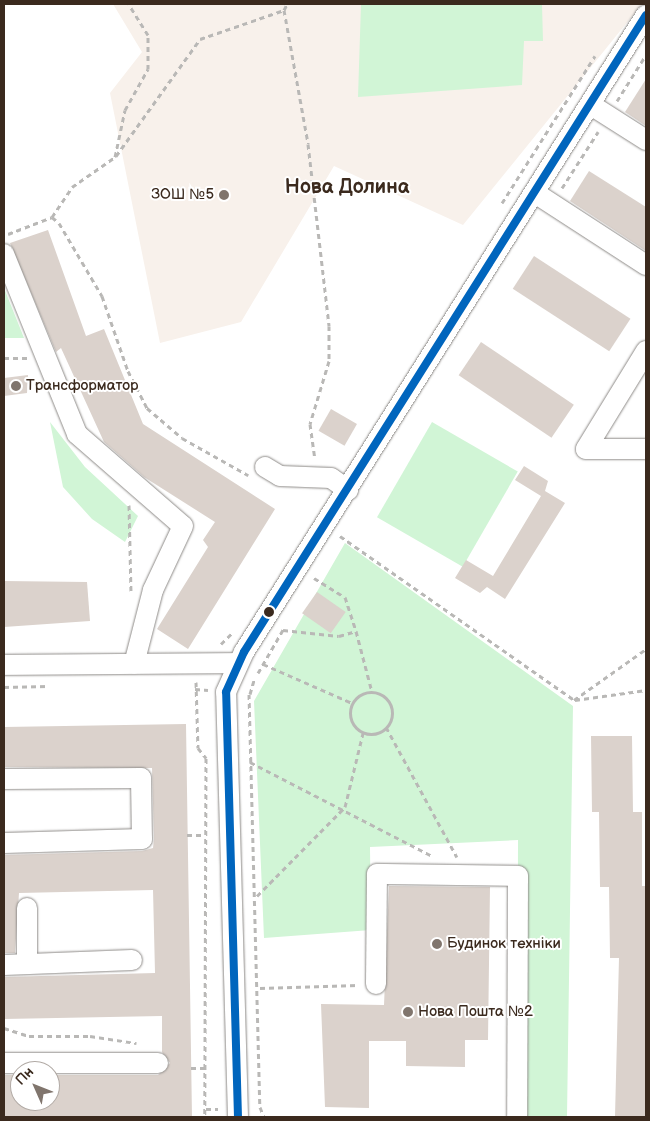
<!DOCTYPE html>
<meta charset="utf-8">
<style>
body{margin:0}
#map{position:relative;width:650px;height:1121px;overflow:hidden;background:#fff;font-family:"Balsamiq Sans",sans-serif}
div>[style]{position:absolute}
[style*='--x']{left:calc(var(--x)*1px);top:calc(var(--y)*1px);width:calc(var(--w)*1px);rotate:calc(var(--a)*1deg)}
.built>*{inset:0;background:#f8f1eb}
.green>*{inset:0;background:#d1f5d6;transform-origin:0 0}
.building>*{inset:0;background:#dbd2cc;transform-origin:0 0}
.path>*{height:3px;margin-top:-1.5px;transform-origin:0;background:repeating-linear-gradient(90deg,#b9b8b6 0 5px,transparent 0 9px)}
.path>.ring{margin:-1.5px;padding:0;box-sizing:content-box;background:none;border:3px solid #b9b8b6;border-radius:50%}
.roads{filter:drop-shadow(0 0 1px #8e8b88) drop-shadow(0 0 1px #8e8b88)}
.minor>*{height:20px;margin:-10px;padding:0 10px;transform-origin:10px;border-radius:10px;background:#fff}
.bus-1>*{height:8px;margin:-4px;padding:0 4px;transform-origin:4px;border-radius:4px;background:#0065bd}
.dots>*{width:14px;height:14px;translate:-50% -50%;box-sizing:border-box;border:2px solid #fff;border-radius:50%}
span{translate:-50% -50%;white-space:nowrap;text-align:center;line-height:1.15;-webkit-text-stroke:4px #fff;paint-order:stroke}
.poi-label{font-size:15px;color:#3b2a1e}
.right{translate:-100% -50%;text-align:right}
.left{translate:0 -50%;text-align:left}
.district-label{font-size:20px;color:#3b2a1e;font-weight:700}
.frame{position:absolute;inset:0;border:5px solid #3b2a1e;pointer-events:none}
.north{position:absolute;left:10px;top:1061px;width:50px;height:50px;box-sizing:border-box;background:#fff;border:1px solid #b1aaa5;border-radius:50%;rotate:314deg;font-size:14px;font-weight:700;line-height:20px;text-align:center;color:#3b2a1e}
.north::after{content:'';display:block;margin:auto;width:18px;height:22px;background:#80756d;clip-path:polygon(50% 0,100% 100%,50% 72%,0 100%)}
</style>
<div id="map">
<div class="built">
<i style="clip-path:polygon(113px 4px,642px 4px,463px 225px,334px 166px,241px 322px,160px 343px,110px 93px,142px 52px)"></i>
</div>
<div class="green">
<i style="clip-path:polygon(361px 4px,542px 4px,543px 41px,524px 41px,522px 85px,358px 97px)"></i>
<i style="clip-path:polygon(4px 288px,24px 338px,4px 338px)"></i>
<i style="clip-path:polygon(50px 422px,85px 467px,138px 516px,125px 542px,92px 519px,63px 487px)"></i>
<i style="left:432px;top:422px;width:99px;height:110px;rotate:30deg"></i>
<i style="clip-path:polygon(345px 543px,573px 706px,567px 1117px,517px 1117px,518px 840px,370px 847px,371px 930px,264px 938px,254px 701px)"></i>
</div>
<div class="building">
<i style="clip-path:polygon(646px 79px,646px 126px,625px 112px)"></i>
<i style="clip-path:polygon(589px 171px,646px 207px,646px 251px,570px 201px)"></i>
<i style="clip-path:polygon(48px 230px,86px 336px,104px 329px,143px 424px,275px 509px,188px 649px,157px 629px,208px 547px,203px 540px,215px 522px,144px 477px,104px 442px,61px 348px,56px 352px,10px 243px)"></i>
<i style="left:534px;top:256px;width:115px;height:39px;rotate:33deg"></i>
<i style="left:481px;top:342px;width:112px;height:40px;rotate:34deg"></i>
<i style="clip-path:polygon(28px 375px,27px 393px,4px 396px,4px 378px)"></i>
<i style="left:331px;top:409px;width:30px;height:25px;rotate:30deg"></i>
<i style="clip-path:polygon(524px 466px,548px 481px,545px 491px,565px 503px,505px 599px,487px 587px,480px 593px,455px 578px,466px 560px,493px 576px,541px 496px,515px 480px)"></i>
<i style="clip-path:polygon(4px 581px,87px 582px,90px 621px,4px 627px)"></i>
<i style="left:317px;top:592px;width:35px;height:26px;rotate:35deg"></i>
<i style="clip-path:polygon(186px 724px,192px 1117px,4px 1117px,4px 1075px,20px 1075px,20px 1101px,50px 1101px,50px 1075px,158px 1075px,170px 1063px,162px 1052px,162px 1016px,4px 1019px,4px 977px,155px 973px,153px 890px,19px 893px,15px 953px,4px 953px,4px 855px,142px 851px,153px 848px,154px 839px,152px 768px,4px 767px,4px 727px)"></i>
<i style="clip-path:polygon(591px 736px,632px 736px,633px 812px,642px 812px,642px 886px,646px 886px,646px 1117px,615px 1116px,619px 958px,610px 958px,609px 887px,600px 887px,599px 812px,592px 812px)"></i>
<i style="clip-path:polygon(389px 886px,490px 887px,488px 1040px,465px 1040px,465px 1067px,406px 1066px,406px 1041px,369px 1041px,369px 1108px,325px 1107px,321px 1004px,384px 1005px)"></i>
</div>
<div class="path">
<i style="--x:284;--y:10;--w:136;--a:79.8"></i>
<i style="--x:308;--y:144;--w:183;--a:83.4"></i>
<i style="--x:329;--y:326;--w:35;--a:90"></i>
<i style="--x:329;--y:361;--w:66;--a:106.8"></i>
<i style="--x:310;--y:424;--w:34;--a:82"></i>
<i style="--x:617;--y:101;--w:51;--a:-57.9"></i>
<i style="--x:116;--y:156;--w:144;--a:-54.3"></i>
<i style="--x:200;--y:39;--w:89;--a:-19"></i>
<i style="--x:284;--y:10;--w:7;--a:-63"></i>
<i style="--x:562;--y:188;--w:67;--a:-57.3"></i>
<i style="--x:502;--y:203;--w:174;--a:-57.7"></i>
<i style="--x:52;--y:217;--w:36;--a:-56"></i>
<i style="--x:72;--y:187;--w:52;--a:-34.9"></i>
<i style="--x:115;--y:157;--w:48;--a:-78"></i>
<i style="--x:125;--y:110;--w:47;--a:-60.7"></i>
<i style="--x:148;--y:69;--w:34;--a:-90"></i>
<i style="--x:148;--y:35;--w:36;--a:-122"></i>
<i style="--x:8;--y:234;--w:47;--a:-21.1"></i>
<i style="--x:52;--y:217;--w:9;--a:41"></i>
<i style="--x:59;--y:223;--w:85;--a:59.5"></i>
<i style="--x:102;--y:296;--w:79;--a:70.9"></i>
<i style="--x:128;--y:371;--w:42;--a:62.8"></i>
<i style="--x:147;--y:408;--w:46;--a:40.6"></i>
<i style="--x:182;--y:438;--w:76;--a:29.3"></i>
<i style="--x:4;--y:358;--w:23;--a:0"></i>
<i style="--x:129;--y:505;--w:86;--a:88.7"></i>
<i style="--x:340;--y:536;--w:286;--a:35"></i>
<i style="--x:574;--y:700;--w:88;--a:-35.3"></i>
<i style="--x:314;--y:578;--w:36;--a:32"></i>
<i style="--x:345;--y:597;--w:36;--a:72"></i>
<i style="--x:283;--y:630;--w:56;--a:6.1"></i>
<i style="--x:339;--y:636;--w:18;--a:-16"></i>
<i style="--x:356;--y:631;--w:63;--a:75.3"></i>
<i style="--x:221;--y:644;--w:16;--a:-45"></i>
<i style="--x:263;--y:664;--w:97;--a:23.7"></i>
<i style="--x:258;--y:673;--w:52;--a:-60"></i>
<i style="--x:196;--y:682;--w:66;--a:88.3"></i>
<i style="--x:198;--y:748;--w:13;--a:51"></i>
<i style="--x:206;--y:758;--w:359;--a:90.2"></i>
<i style="--x:4;--y:687;--w:44;--a:-1.3"></i>
<i style="--x:195;--y:689;--w:13;--a:4"></i>
<i class="ring" style="left:350px;top:692px;width:39px;height:39px"></i>
<i style="--x:249;--y:694;--w:413;--a:88.5"></i>
<i style="--x:250;--y:694;--w:15;--a:-74"></i>
<i style="--x:575;--y:700;--w:72;--a:-8"></i>
<i style="--x:386;--y:727;--w:148;--a:61.4"></i>
<i style="--x:250;--y:762;--w:205;--a:27.3"></i>
<i style="--x:187;--y:835;--w:18;--a:0"></i>
<i style="--x:257;--y:896;--w:125;--a:-45.3"></i>
<i style="--x:345;--y:807;--w:76;--a:-76.3"></i>
<i style="--x:260;--y:988;--w:98;--a:-1.8"></i>
<i style="--x:4;--y:1028;--w:26;--a:18"></i>
<i style="--x:29;--y:1036;--w:61;--a:0"></i>
<i style="--x:90;--y:1036;--w:47;--a:8.7"></i>
<i style="--x:191;--y:1068;--w:14;--a:0"></i>
<i style="--x:260;--y:1107;--w:11;--a:68"></i>
<i style="--x:206;--y:1109;--w:12;--a:0"></i>
</div>
<div class="roads">
<div class="minor">
<i style="--x:591;--y:105;--w:65;--a:32.5"></i>
<i style="--x:535;--y:193;--w:132;--a:33"></i>
<i style="--x:4;--y:254;--w:194;--a:67.9"></i>
<i style="--x:77;--y:434;--w:140;--a:41"></i>
<i style="--x:183;--y:526;--w:71;--a:115.1"></i>
<i style="--x:153;--y:590;--w:76;--a:104.4"></i>
<i style="--x:646;--y:351;--w:115;--a:121.5"></i>
<i style="--x:586;--y:449;--w:60;--a:0"></i>
<i style="--x:265;--y:467;--w:17;--a:31"></i>
<i style="--x:280;--y:476;--w:51;--a:2.2"></i>
<i style="--x:331;--y:478;--w:21;--a:35"></i>
<i style="--x:4;--y:665;--w:233;--a:-0.5"></i>
<i style="--x:4;--y:779;--w:137;--a:-0.4"></i>
<i style="--x:141;--y:778;--w:61;--a:89.1"></i>
<i style="--x:142;--y:839;--w:138;--a:178.3"></i>
<i style="--x:27;--y:908;--w:54;--a:90"></i>
<i style="--x:4;--y:965;--w:128;--a:-2.2"></i>
<i style="--x:376;--y:984;--w:110;--a:-89.5"></i>
<i style="--x:377;--y:874;--w:141;--a:0.8"></i>
<i style="--x:518;--y:876;--w:241;--a:90.2"></i>
<i style="--x:4;--y:1063;--w:154;--a:0"></i>
<i style="--x:238;--y:1117;--w:425;--a:-91.6"></i>
<i style="--x:226;--y:692;--w:44;--a:-65.8"></i>
<i style="--x:244;--y:652;--w:753;--a:-57.74"></i>
</div>
</div>
<div class="bus-1">
<i style="--x:238;--y:1117;--w:425;--a:-91.6"></i>
<i style="--x:226;--y:692;--w:44;--a:-65.8"></i>
<i style="--x:244;--y:652;--w:753;--a:-57.74"></i>
</div>
<div class="dots">
<i style="left:224px;top:195px;background:#80756d"></i>
<i style="left:16px;top:386px;background:#80756d"></i>
<i style="left:269px;top:612px;background:#3b2a1e"></i>
<i style="left:437px;top:944px;background:#80756d"></i>
<i style="left:408px;top:1012px;background:#80756d"></i>
</div>
<div class="poi-label">
<span class="right" style="left:214px;top:195px">ЗОШ №5</span>
<span class="left" style="left:26px;top:386px">Трансформатор</span>
<span class="left" style="left:447px;top:944px">Будинок техніки</span>
<span class="left" style="left:418px;top:1012px">Нова Пошта №2</span>
</div>
<div class="district-label">
<span style="left:347px;top:187px">Нова Долина</span>
</div>
<div class="frame"></div>
<div class="north">Пн</div>
</div>
